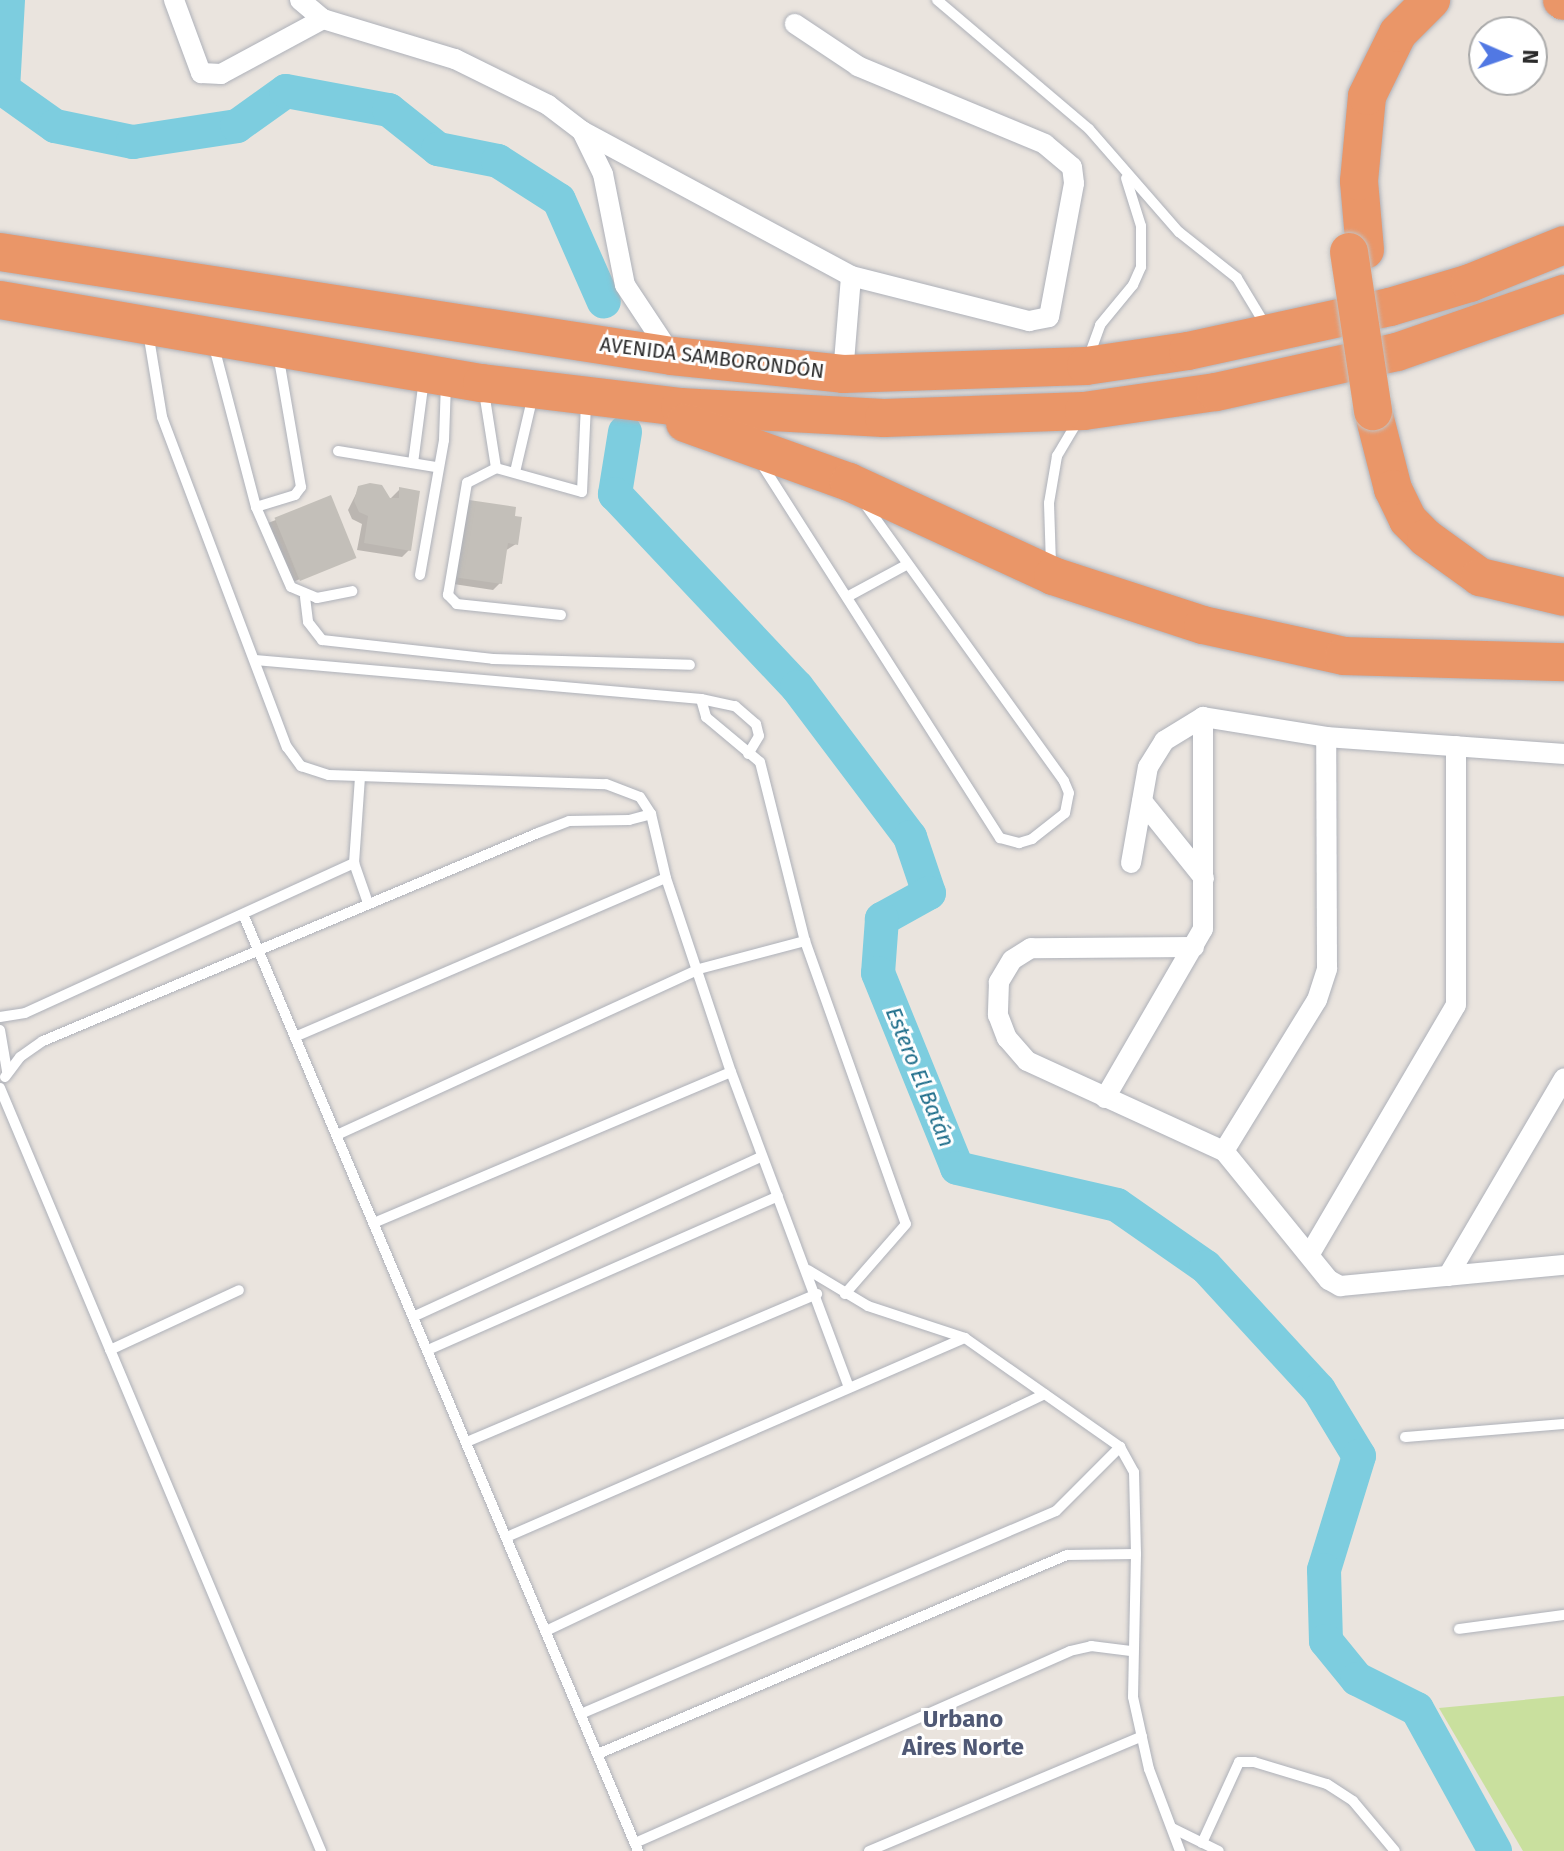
<!DOCTYPE html>
<meta charset="utf-8">
<style>
body{margin:0}
#map{position:relative;width:1564px;height:1851px;overflow:hidden;background:#eae4de;font-family:"Fira Sans",sans-serif}
div>[style]{position:absolute}
[style*='--x']{left:calc(var(--x)*1px);top:calc(var(--y)*1px);width:calc(var(--w)*1px);rotate:calc(var(--a)*1deg)}
.pitch>*{inset:0;background:#c9e09e}
.shadow>*{inset:0;background:#0003;transform-origin:0 0}
.river>*{height:34px;margin:-17px;padding:0 17px;transform-origin:17px;border-radius:17px;background:#7dcddf}
.building>*{inset:0;background:#c3bfb9;transform-origin:0 0}
.roads{filter:drop-shadow(0 0 2px #aeb1b9) drop-shadow(0 0 2px #aeb1b9)}
.lane>*{height:10px;margin:-5px;padding:0 5px;transform-origin:5px;border-radius:5px;background:#fff}
.street>*{height:20px;margin:-10px;padding:0 10px;transform-origin:10px;border-radius:10px;background:#fff}
.highway>*{height:38px;margin:-19px;padding:0 19px;transform-origin:19px;border-radius:19px;background:#ea9668}
.bridges{filter:drop-shadow(0 0 2px #c3c3c3) drop-shadow(0 0 2px #c3c3c3)}
.highway-bridge>*{height:38px;margin:-19px;padding:0 19px;transform-origin:19px;border-radius:19px;background:#ea9668}
span{translate:-50% -50%;white-space:nowrap;text-align:center;line-height:1.15;-webkit-text-stroke:6px #fff;paint-order:stroke}
.street-label{font-size:20px;color:#2a2a2a}
.water-label{font-size:22px;color:#1e6d8a;font-style:italic}
.quarter-label{font-size:24px;color:#505975;font-weight:700}
.north{position:absolute;left:1468px;top:16px;width:80px;height:80px;box-sizing:border-box;background:#fff;border:2px solid #aaa;border-radius:50%;rotate:92deg;font-size:22px;font-weight:700;line-height:32px;text-align:center;color:#2a2a2a}
.north::after{content:'';display:block;margin:auto;width:28px;height:36px;background:#5178e3;clip-path:polygon(50% 0,100% 100%,50% 72%,0 100%)}
</style>
<div id="map">
<div class="pitch">
<i style="clip-path:polygon(1564px 1696px,1564px 1851px,1523px 1851px,1439px 1708px)"></i>
</div>
<div class="shadow">
<i style="clip-path:polygon(359px 488px,389px 500px,400px 489px,409px 550px,402px 557px,357px 550px,362px 524px,352px 519px,348px 510px)"></i>
<i style="left:330px;top:498px;width:64px;height:68px;rotate:68deg"></i>
<i style="clip-path:polygon(470px 502px,516px 544px,505px 551px,500px 583px,493px 590px,447px 583px,463px 510px)"></i>
</div>
<div class="river">
<i style="--x:8;--y:0;--w:89;--a:93.2"></i>
<i style="--x:3;--y:89;--w:64;--a:35.4"></i>
<i style="--x:55;--y:126;--w:80;--a:11.6"></i>
<i style="--x:133;--y:142;--w:105;--a:-8.7"></i>
<i style="--x:237;--y:126;--w:60;--a:-35.5"></i>
<i style="--x:286;--y:91;--w:105;--a:10.5"></i>
<i style="--x:389;--y:110;--w:63;--a:38.5"></i>
<i style="--x:438;--y:149;--w:61;--a:11.3"></i>
<i style="--x:498;--y:161;--w:72;--a:32.6"></i>
<i style="--x:559;--y:200;--w:111;--a:66.2"></i>
<i style="--x:625;--y:432;--w:63;--a:99.2"></i>
<i style="--x:615;--y:494;--w:265;--a:46.7"></i>
<i style="--x:797;--y:687;--w:188;--a:53"></i>
<i style="--x:910;--y:837;--w:59;--a:71.3"></i>
<i style="--x:929;--y:893;--w:54;--a:151"></i>
<i style="--x:882;--y:919;--w:54;--a:94.2"></i>
<i style="--x:878;--y:973;--w:210;--a:67.9"></i>
<i style="--x:957;--y:1168;--w:164;--a:13"></i>
<i style="--x:1117;--y:1205;--w:108;--a:34.9"></i>
<i style="--x:1206;--y:1267;--w:167;--a:47.4"></i>
<i style="--x:1319;--y:1390;--w:77;--a:58.8"></i>
<i style="--x:1359;--y:1456;--w:119;--a:107.1"></i>
<i style="--x:1324;--y:1570;--w:71;--a:88.4"></i>
<i style="--x:1326;--y:1641;--w:49;--a:50.8"></i>
<i style="--x:1357;--y:1679;--w:67;--a:26.6"></i>
<i style="--x:1417;--y:1709;--w:162;--a:61.2"></i>
</div>
<div class="building">
<i style="clip-path:polygon(370px 483px,382px 485px,390px 498px,399px 498px,399px 487px,420px 491px,411px 551px,364px 543px,368px 516px,359px 512px,354px 501px,358px 486px)"></i>
<i style="left:331px;top:495px;width:68px;height:61px;rotate:68deg"></i>
<i style="clip-path:polygon(469px 500px,516px 507px,515px 516px,522px 517px,518px 545px,508px 543px,502px 584px,453px 577px,462px 516px,467px 517px)"></i>
</div>
<div class="roads">
<div class="lane">
<i style="--x:937;--y:0;--w:199;--a:40.3"></i>
<i style="--x:1089;--y:129;--w:137;--a:48.9"></i>
<i style="--x:1179;--y:232;--w:74;--a:38.4"></i>
<i style="--x:1237;--y:278;--w:56;--a:58.9"></i>
<i style="--x:148;--y:332;--w:86;--a:80.6"></i>
<i style="--x:162;--y:417;--w:353;--a:69.3"></i>
<i style="--x:287;--y:747;--w:24;--a:54"></i>
<i style="--x:301;--y:766;--w:29;--a:18"></i>
<i style="--x:329;--y:775;--w:277;--a:1.9"></i>
<i style="--x:606;--y:784;--w:36;--a:21"></i>
<i style="--x:640;--y:797;--w:20;--a:57"></i>
<i style="--x:651;--y:814;--w:66;--a:76.8"></i>
<i style="--x:666;--y:878;--w:205;--a:71.5"></i>
<i style="--x:731;--y:1072;--w:334;--a:69.5"></i>
<i style="--x:213;--y:343;--w:170;--a:75.3"></i>
<i style="--x:256;--y:507;--w:87;--a:66.4"></i>
<i style="--x:291;--y:587;--w:28;--a:23"></i>
<i style="--x:317;--y:598;--w:36;--a:-11"></i>
<i style="--x:1089;--y:356;--w:33;--a:-70"></i>
<i style="--x:1100;--y:325;--w:52;--a:-50.5"></i>
<i style="--x:1133;--y:285;--w:20;--a:-66"></i>
<i style="--x:1141;--y:267;--w:41;--a:-90"></i>
<i style="--x:1141;--y:226;--w:50;--a:-107.4"></i>
<i style="--x:484;--y:392;--w:77;--a:81"></i>
<i style="--x:338;--y:451;--w:99;--a:9.3"></i>
<i style="--x:413;--y:463;--w:84;--a:-82.5"></i>
<i style="--x:761;--y:463;--w:445;--a:57.5"></i>
<i style="--x:1000;--y:838;--w:20;--a:15"></i>
<i style="--x:1019;--y:843;--w:14;--a:-17"></i>
<i style="--x:1032;--y:839;--w:42;--a:-38.2"></i>
<i style="--x:1065;--y:813;--w:20;--a:-79"></i>
<i style="--x:1069;--y:793;--w:13;--a:-113"></i>
<i style="--x:1064;--y:781;--w:342;--a:-125.7"></i>
<i style="--x:515;--y:472;--w:79;--a:-76.8"></i>
<i style="--x:256;--y:507;--w:41;--a:-17.1"></i>
<i style="--x:295;--y:495;--w:10;--a:-53"></i>
<i style="--x:301;--y:487;--w:135;--a:-99.8"></i>
<i style="--x:1051;--y:564;--w:61;--a:-91.9"></i>
<i style="--x:1049;--y:503;--w:48;--a:-80.3"></i>
<i style="--x:1057;--y:456;--w:43;--a:-59.3"></i>
<i style="--x:420;--y:575;--w:137;--a:-79.9"></i>
<i style="--x:444;--y:440;--w:56;--a:-88"></i>
<i style="--x:305;--y:597;--w:25;--a:83"></i>
<i style="--x:308;--y:622;--w:23;--a:52"></i>
<i style="--x:322;--y:640;--w:172;--a:6.3"></i>
<i style="--x:493;--y:659;--w:197;--a:1.7"></i>
<i style="--x:847;--y:597;--w:67;--a:-28.5"></i>
<i style="--x:561;--y:615;--w:105;--a:-174"></i>
<i style="--x:457;--y:604;--w:13;--a:-135"></i>
<i style="--x:448;--y:595;--w:114;--a:-80.4"></i>
<i style="--x:467;--y:483;--w:33;--a:-27"></i>
<i style="--x:496;--y:468;--w:89;--a:15.6"></i>
<i style="--x:582;--y:492;--w:89;--a:-87.4"></i>
<i style="--x:255;--y:660;--w:448;--a:5"></i>
<i style="--x:701;--y:699;--w:19;--a:74"></i>
<i style="--x:706;--y:717;--w:70;--a:39.8"></i>
<i style="--x:760;--y:762;--w:185;--a:75.9"></i>
<i style="--x:805;--y:941;--w:300;--a:70.4"></i>
<i style="--x:906;--y:1224;--w:93;--a:131.1"></i>
<i style="--x:701;--y:699;--w:35;--a:12"></i>
<i style="--x:735;--y:706;--w:28;--a:41"></i>
<i style="--x:756;--y:724;--w:12;--a:76"></i>
<i style="--x:759;--y:736;--w:21;--a:121"></i>
<i style="--x:360;--y:777;--w:86;--a:94"></i>
<i style="--x:354;--y:863;--w:42;--a:70.7"></i>
<i style="--x:243;--y:914;--w:1017;--a:67.14"></i>
<i style="--x:0;--y:1017;--w:25;--a:-9"></i>
<i style="--x:25;--y:1013;--w:362;--a:-24.5"></i>
<i style="--x:0;--y:1030;--w:42;--a:80.3"></i>
<i style="--x:297;--y:1036;--w:401;--a:-23.2"></i>
<i style="--x:5;--y:1077;--w:25;--a:-53"></i>
<i style="--x:20;--y:1057;--w:28;--a:-35"></i>
<i style="--x:43;--y:1041;--w:537;--a:-22.79"></i>
<i style="--x:538;--y:833;--w:33;--a:-21"></i>
<i style="--x:569;--y:821;--w:60;--a:-1"></i>
<i style="--x:629;--y:820;--w:23;--a:-15"></i>
<i style="--x:0;--y:1088;--w:828;--a:67.18"></i>
<i style="--x:339;--y:1134;--w:396;--a:-24.6"></i>
<i style="--x:699;--y:969;--w:110;--a:-14.8"></i>
<i style="--x:376;--y:1222;--w:385;--a:-22.9"></i>
<i style="--x:808;--y:1270;--w:70;--a:31"></i>
<i style="--x:868;--y:1306;--w:102;--a:18.3"></i>
<i style="--x:965;--y:1338;--w:189;--a:35.1"></i>
<i style="--x:1120;--y:1447;--w:29;--a:61"></i>
<i style="--x:1134;--y:1472;--w:82;--a:88.6"></i>
<i style="--x:415;--y:1316;--w:381;--a:-24.7"></i>
<i style="--x:430;--y:1349;--w:380;--a:-23.7"></i>
<i style="--x:110;--y:1350;--w:142;--a:-24.9"></i>
<i style="--x:1405;--y:1437;--w:160;--a:-4.7"></i>
<i style="--x:469;--y:1441;--w:378;--a:-22.9"></i>
<i style="--x:509;--y:1536;--w:497;--a:-23.5"></i>
<i style="--x:1459;--y:1629;--w:106;--a:-7.6"></i>
<i style="--x:548;--y:1630;--w:550;--a:-25.4"></i>
<i style="--x:583;--y:1713;--w:514;--a:-23.13"></i>
<i style="--x:1056;--y:1511;--w:91;--a:-45"></i>
<i style="--x:600;--y:1753;--w:507;--a:-22.98"></i>
<i style="--x:1067;--y:1555;--w:69;--a:-0.8"></i>
<i style="--x:1136;--y:1554;--w:143;--a:91.2"></i>
<i style="--x:1133;--y:1697;--w:74;--a:77.5"></i>
<i style="--x:1149;--y:1769;--w:88;--a:69.3"></i>
<i style="--x:1172;--y:1828;--w:52;--a:26.1"></i>
<i style="--x:635;--y:1843;--w:475;--a:-23.8"></i>
<i style="--x:1070;--y:1651;--w:22;--a:-13"></i>
<i style="--x:1091;--y:1646;--w:40;--a:7.1"></i>
<i style="--x:1202;--y:1843;--w:89;--a:-65.4"></i>
<i style="--x:1239;--y:1762;--w:15;--a:0"></i>
<i style="--x:1254;--y:1762;--w:76;--a:16.8"></i>
<i style="--x:1327;--y:1784;--w:31;--a:33"></i>
<i style="--x:1353;--y:1801;--w:65;--a:50"></i>
<i style="--x:869;--y:1851;--w:296;--a:-22.8"></i>
</div>
<div class="street">
<i style="--x:174;--y:0;--w:78;--a:69.7"></i>
<i style="--x:201;--y:73;--w:20;--a:3"></i>
<i style="--x:221;--y:74;--w:116;--a:-28.3"></i>
<i style="--x:300;--y:0;--w:30;--a:40"></i>
<i style="--x:323;--y:19;--w:138;--a:16.9"></i>
<i style="--x:455;--y:59;--w:104;--a:26.3"></i>
<i style="--x:548;--y:105;--w:43;--a:37.4"></i>
<i style="--x:582;--y:131;--w:306;--a:28.3"></i>
<i style="--x:851;--y:276;--w:184;--a:14.2"></i>
<i style="--x:1029;--y:321;--w:20;--a:-11"></i>
<i style="--x:1049;--y:317;--w:136;--a:-79.4"></i>
<i style="--x:1074;--y:183;--w:16;--a:-97"></i>
<i style="--x:1072;--y:167;--w:35;--a:-140"></i>
<i style="--x:1045;--y:144;--w:203;--a:-157.4"></i>
<i style="--x:858;--y:66;--w:76;--a:-146.3"></i>
<i style="--x:582;--y:131;--w:48;--a:64"></i>
<i style="--x:603;--y:174;--w:113;--a:78.8"></i>
<i style="--x:625;--y:285;--w:85;--a:56.5"></i>
<i style="--x:843;--y:374;--w:98;--a:-85.3"></i>
<i style="--x:1142;--y:801;--w:99;--a:51.2"></i>
<i style="--x:1131;--y:863;--w:97;--a:-80"></i>
<i style="--x:1148;--y:767;--w:31;--a:-58"></i>
<i style="--x:1164;--y:741;--w:46;--a:-31.6"></i>
<i style="--x:1203;--y:717;--w:125;--a:9.2"></i>
<i style="--x:1326;--y:737;--w:239;--a:4.1"></i>
<i style="--x:1194;--y:947;--w:163;--a:179.6"></i>
<i style="--x:1031;--y:948;--w:22;--a:148"></i>
<i style="--x:1012;--y:960;--w:26;--a:121"></i>
<i style="--x:999;--y:982;--w:33;--a:92"></i>
<i style="--x:998;--y:1015;--w:25;--a:69"></i>
<i style="--x:1007;--y:1038;--w:30;--a:49"></i>
<i style="--x:1027;--y:1061;--w:217;--a:24.6"></i>
<i style="--x:1224;--y:1151;--w:166;--a:50.9"></i>
<i style="--x:1329;--y:1280;--w:13;--a:29"></i>
<i style="--x:1340;--y:1286;--w:225;--a:-5.4"></i>
<i style="--x:1105;--y:1098;--w:195;--a:-59.9"></i>
<i style="--x:1203;--y:929;--w:212;--a:-90"></i>
<i style="--x:1224;--y:1151;--w:177;--a:-58.4"></i>
<i style="--x:1317;--y:1000;--w:33;--a:-72"></i>
<i style="--x:1327;--y:969;--w:232;--a:-90.2"></i>
<i style="--x:1311;--y:1252;--w:286;--a:-59.6"></i>
<i style="--x:1456;--y:1005;--w:259;--a:-90"></i>
<i style="--x:1448;--y:1276;--w:229;--a:-59.6"></i>
</div>
<div class="highway">
<i style="--x:1562;--y:0;--w:2;--a:27"></i>
<i style="--x:1365;--y:250;--w:69;--a:-95"></i>
<i style="--x:1359;--y:181;--w:85;--a:-84.6"></i>
<i style="--x:1367;--y:96;--w:70;--a:-63.8"></i>
<i style="--x:1398;--y:33;--w:47;--a:-45"></i>
<i style="--x:0;--y:252;--w:680;--a:8.8"></i>
<i style="--x:672;--y:356;--w:172;--a:6"></i>
<i style="--x:843;--y:374;--w:243;--a:-1.9"></i>
<i style="--x:1086;--y:366;--w:103;--a:-8.4"></i>
<i style="--x:1188;--y:351;--w:207;--a:-12.3"></i>
<i style="--x:1390;--y:307;--w:84;--a:-16.7"></i>
<i style="--x:1470;--y:283;--w:101;--a:-22"></i>
<i style="--x:0;--y:300;--w:489;--a:9.8"></i>
<i style="--x:482;--y:383;--w:199;--a:6.9"></i>
<i style="--x:680;--y:407;--w:204;--a:3.1"></i>
<i style="--x:884;--y:418;--w:200;--a:-2"></i>
<i style="--x:1084;--y:411;--w:133;--a:-8.2"></i>
<i style="--x:1216;--y:392;--w:185;--a:-12.5"></i>
<i style="--x:1397;--y:352;--w:177;--a:-19.2"></i>
<i style="--x:1373;--y:411;--w:81;--a:75.6"></i>
<i style="--x:1393;--y:489;--w:34;--a:64"></i>
<i style="--x:1408;--y:520;--w:25;--a:45"></i>
<i style="--x:1426;--y:538;--w:67;--a:35.8"></i>
<i style="--x:1480;--y:577;--w:86;--a:13.4"></i>
<i style="--x:685;--y:423;--w:174;--a:19.8"></i>
<i style="--x:849;--y:482;--w:225;--a:24.7"></i>
<i style="--x:1053;--y:576;--w:158;--a:18.1"></i>
<i style="--x:1203;--y:625;--w:144;--a:12.4"></i>
<i style="--x:1344;--y:656;--w:220;--a:1.6"></i>
</div>
</div>
<div class="bridges">
<div class="highway-bridge">
<i style="--x:1349;--y:252;--w:161;--a:81.4"></i>
</div>
</div>
<div class="street-label">
<span style="left:712px;top:358px;rotate:7deg">AVENIDA SAMBORONDÓN</span>
</div>
<div class="water-label">
<span style="left:920px;top:1077px;rotate:68deg">Estero El Batán</span>
</div>
<div class="quarter-label">
<span style="left:963px;top:1734px">Urbano<br>Aires Norte</span>
</div>
<div class="north">N</div>
</div>
